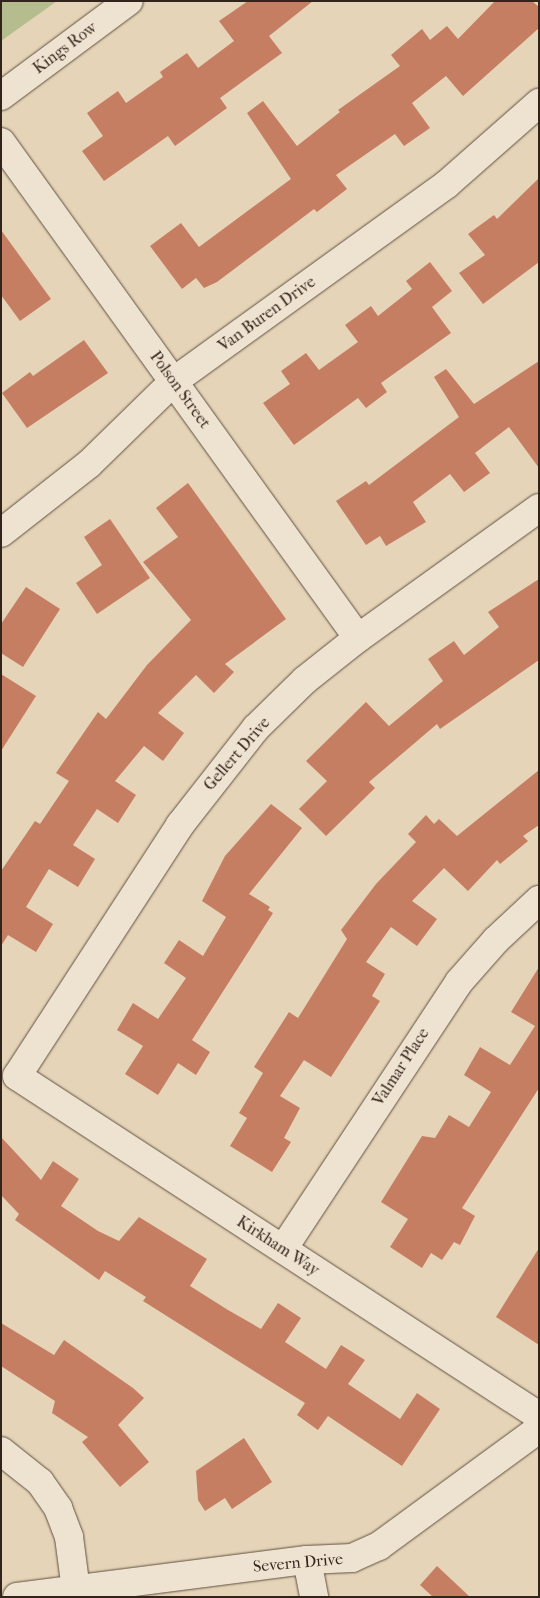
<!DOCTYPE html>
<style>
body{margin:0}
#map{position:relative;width:540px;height:1598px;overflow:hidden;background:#e5d4b7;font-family:"IM FELL French Canon",serif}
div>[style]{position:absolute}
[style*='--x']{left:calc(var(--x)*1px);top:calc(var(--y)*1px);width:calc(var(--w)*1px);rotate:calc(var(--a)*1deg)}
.green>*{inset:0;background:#b5bd8e}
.building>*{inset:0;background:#c67e62}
.roads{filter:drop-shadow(0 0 1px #605042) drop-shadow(0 0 1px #605042)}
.street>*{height:28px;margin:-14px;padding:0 14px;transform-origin:14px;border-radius:14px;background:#eee3d0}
.secondary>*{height:28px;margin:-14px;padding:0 14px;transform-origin:14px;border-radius:14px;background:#eee3d0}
span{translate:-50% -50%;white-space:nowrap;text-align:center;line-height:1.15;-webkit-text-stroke:4px #eee3d0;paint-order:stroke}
.street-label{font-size:16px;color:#33241b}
.frame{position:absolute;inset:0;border:2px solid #33241b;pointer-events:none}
</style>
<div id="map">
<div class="green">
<i style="clip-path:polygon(1px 1px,57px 1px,1px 41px)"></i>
</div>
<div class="building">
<i style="clip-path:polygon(248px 1px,313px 1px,269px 36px,282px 53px,220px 98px,227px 108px,175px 146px,168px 136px,104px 181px,82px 151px,103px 136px,87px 113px,118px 91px,126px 103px,163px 77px,160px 72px,187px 53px,198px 68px,234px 41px,219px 21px)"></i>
<i style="clip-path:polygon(495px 1px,532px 1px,539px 7px,539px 28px,463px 96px,446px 76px,412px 103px,430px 128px,404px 146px,395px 134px,336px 175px,347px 189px,317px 212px,314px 209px,217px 282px,204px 288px,196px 278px,182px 289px,150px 246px,181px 223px,199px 247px,291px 179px,247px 113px,263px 101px,297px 146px,340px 112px,338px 110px,400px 66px,391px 55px,422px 29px,430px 40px,447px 26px,458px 39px)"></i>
<i style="clip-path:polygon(539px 178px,539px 262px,483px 304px,459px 273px,485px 255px,468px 234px,494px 215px,497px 219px)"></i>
<i style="clip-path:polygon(1px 230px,51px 299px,20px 321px,1px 295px)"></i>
<i style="clip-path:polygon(430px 262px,452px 291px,432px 307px,451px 333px,381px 383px,387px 392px,366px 408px,358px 398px,294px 445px,263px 403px,290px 384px,281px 371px,306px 353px,319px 370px,358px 342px,345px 325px,371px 306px,378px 316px,412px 289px,406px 281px)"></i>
<i style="clip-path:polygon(84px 340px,108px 373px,27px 428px,2px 393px,30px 372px,33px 376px)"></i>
<i style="clip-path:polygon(539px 361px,539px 468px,509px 427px,475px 453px,490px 473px,464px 492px,450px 474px,413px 502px,426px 522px,386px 546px,380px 536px,366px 545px,336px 501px,366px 481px,369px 485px,459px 417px,434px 377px,446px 369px,474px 404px)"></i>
<i style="clip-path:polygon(188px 483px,286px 619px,225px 664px,234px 672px,214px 693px,196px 675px,158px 713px,184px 733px,163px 761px,144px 746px,115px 781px,136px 795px,118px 823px,97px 809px,73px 845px,95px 859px,78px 887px,49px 869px,26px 907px,53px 924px,36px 952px,8px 935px,1px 946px,1px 871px,35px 821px,40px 824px,69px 781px,56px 773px,98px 712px,106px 719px,147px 665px,191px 620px,143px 562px,178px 537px,156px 508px)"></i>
<i style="clip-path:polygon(110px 519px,150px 578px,97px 614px,76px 583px,102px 565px,84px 537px)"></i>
<i style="clip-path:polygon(539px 579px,539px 660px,440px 729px,437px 724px,369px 782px,375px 788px,326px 836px,299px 809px,327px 781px,306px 761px,366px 702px,389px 726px,443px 681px,428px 659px,454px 641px,464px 655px,499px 627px,488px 612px)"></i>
<i style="clip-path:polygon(26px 587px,60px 609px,23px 667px,1px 653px,1px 624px)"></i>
<i style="clip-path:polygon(1px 674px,36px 696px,1px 751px)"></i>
<i style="clip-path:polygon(539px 770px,539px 825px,523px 836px,528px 841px,500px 864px,497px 860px,468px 891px,444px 868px,412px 901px,437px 919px,417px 946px,391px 927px,366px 962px,385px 974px,372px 996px,380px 1001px,331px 1077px,304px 1060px,280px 1096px,300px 1108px,284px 1138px,291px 1142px,272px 1172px,230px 1146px,247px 1118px,239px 1113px,263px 1073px,254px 1067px,289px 1012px,298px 1018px,347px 939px,341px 930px,376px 884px,416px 842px,408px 834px,426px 815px,434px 824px,439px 819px,457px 836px)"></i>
<i style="clip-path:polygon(271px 804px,302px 828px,249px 894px,270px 907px,268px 910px,273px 913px,192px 1040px,210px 1052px,196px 1075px,178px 1063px,158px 1095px,125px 1074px,143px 1046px,117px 1030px,133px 1003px,158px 1019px,186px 978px,164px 963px,179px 940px,203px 956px,226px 917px,202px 901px,225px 856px)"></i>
<i style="clip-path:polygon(539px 967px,539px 1088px,462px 1208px,475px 1216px,460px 1245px,454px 1242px,442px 1260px,431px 1253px,422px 1268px,390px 1247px,408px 1219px,381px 1202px,422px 1136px,435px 1138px,449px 1115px,469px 1127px,491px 1092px,464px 1075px,480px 1047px,510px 1065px,535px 1026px,511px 1012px)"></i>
<i style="clip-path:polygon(1px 1137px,41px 1180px,53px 1161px,79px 1179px,61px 1206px,98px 1231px,119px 1241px,139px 1217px,207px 1259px,190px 1286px,228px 1310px,261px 1329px,278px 1303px,301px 1318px,285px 1342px,326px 1369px,341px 1345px,365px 1360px,348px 1384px,400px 1419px,417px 1393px,440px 1409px,402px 1466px,328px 1416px,318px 1430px,297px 1415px,305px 1403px,143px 1301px,146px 1297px,105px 1271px,99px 1280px,15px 1220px,19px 1214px,1px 1195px)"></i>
<i style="clip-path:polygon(539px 1248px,539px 1345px,496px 1317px)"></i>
<i style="clip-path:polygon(1px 1323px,54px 1355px,64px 1340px,133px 1388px,144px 1398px,118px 1425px,149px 1462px,120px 1487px,82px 1442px,88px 1437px,52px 1413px,55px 1401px,1px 1366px)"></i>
<i style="clip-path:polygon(244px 1438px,272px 1482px,232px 1509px,225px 1498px,205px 1511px,198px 1500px,196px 1471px)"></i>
<i style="clip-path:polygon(437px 1566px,470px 1597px,433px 1597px,420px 1585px)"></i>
</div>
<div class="roads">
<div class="street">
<i style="--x:1;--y:142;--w:611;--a:54.26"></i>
<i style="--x:539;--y:508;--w:223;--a:144.3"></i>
<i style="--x:358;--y:638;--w:68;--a:141.6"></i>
<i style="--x:305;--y:680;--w:69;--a:135.6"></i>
<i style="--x:256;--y:728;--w:123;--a:128.1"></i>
<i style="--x:180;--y:825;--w:299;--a:123"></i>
<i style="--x:17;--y:1076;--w:623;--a:33.08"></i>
<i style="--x:1;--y:533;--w:112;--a:-38.1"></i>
<i style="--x:89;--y:464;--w:119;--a:-44.3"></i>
<i style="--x:174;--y:381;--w:337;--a:-35.8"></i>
<i style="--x:447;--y:184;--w:123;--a:-41.4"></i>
<i style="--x:283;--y:1249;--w:320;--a:-56.6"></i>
<i style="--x:459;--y:982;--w:56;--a:-48.6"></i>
<i style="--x:496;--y:940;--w:59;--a:-42.9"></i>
<i style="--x:1;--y:1451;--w:50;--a:38.5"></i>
<i style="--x:40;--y:1482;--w:32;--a:55"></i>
<i style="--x:58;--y:1508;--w:31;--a:69"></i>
<i style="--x:69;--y:1537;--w:53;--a:82.5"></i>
<i style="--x:307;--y:1560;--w:38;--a:79"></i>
<i style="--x:17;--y:1597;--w:292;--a:-7.3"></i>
<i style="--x:307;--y:1560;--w:45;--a:-2.5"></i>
<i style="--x:352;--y:1558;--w:30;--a:-24"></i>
<i style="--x:379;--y:1546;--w:198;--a:-36.2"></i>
</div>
<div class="secondary">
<i style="--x:1;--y:96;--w:159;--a:-36.6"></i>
</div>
</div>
<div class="street-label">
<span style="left:65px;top:48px;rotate:-37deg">Kings Row</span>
<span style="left:267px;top:314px;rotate:-36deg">Van Buren Drive</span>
<span style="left:180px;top:390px;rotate:54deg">Polson Street</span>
<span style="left:237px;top:754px;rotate:-49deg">Gellert Drive</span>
<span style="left:401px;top:1067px;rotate:-57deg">Valmar Place</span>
<span style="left:278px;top:1246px;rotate:33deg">Kirkham Way</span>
<span style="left:298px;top:1563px;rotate:-5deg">Severn Drive</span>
</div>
<div class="frame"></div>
</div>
